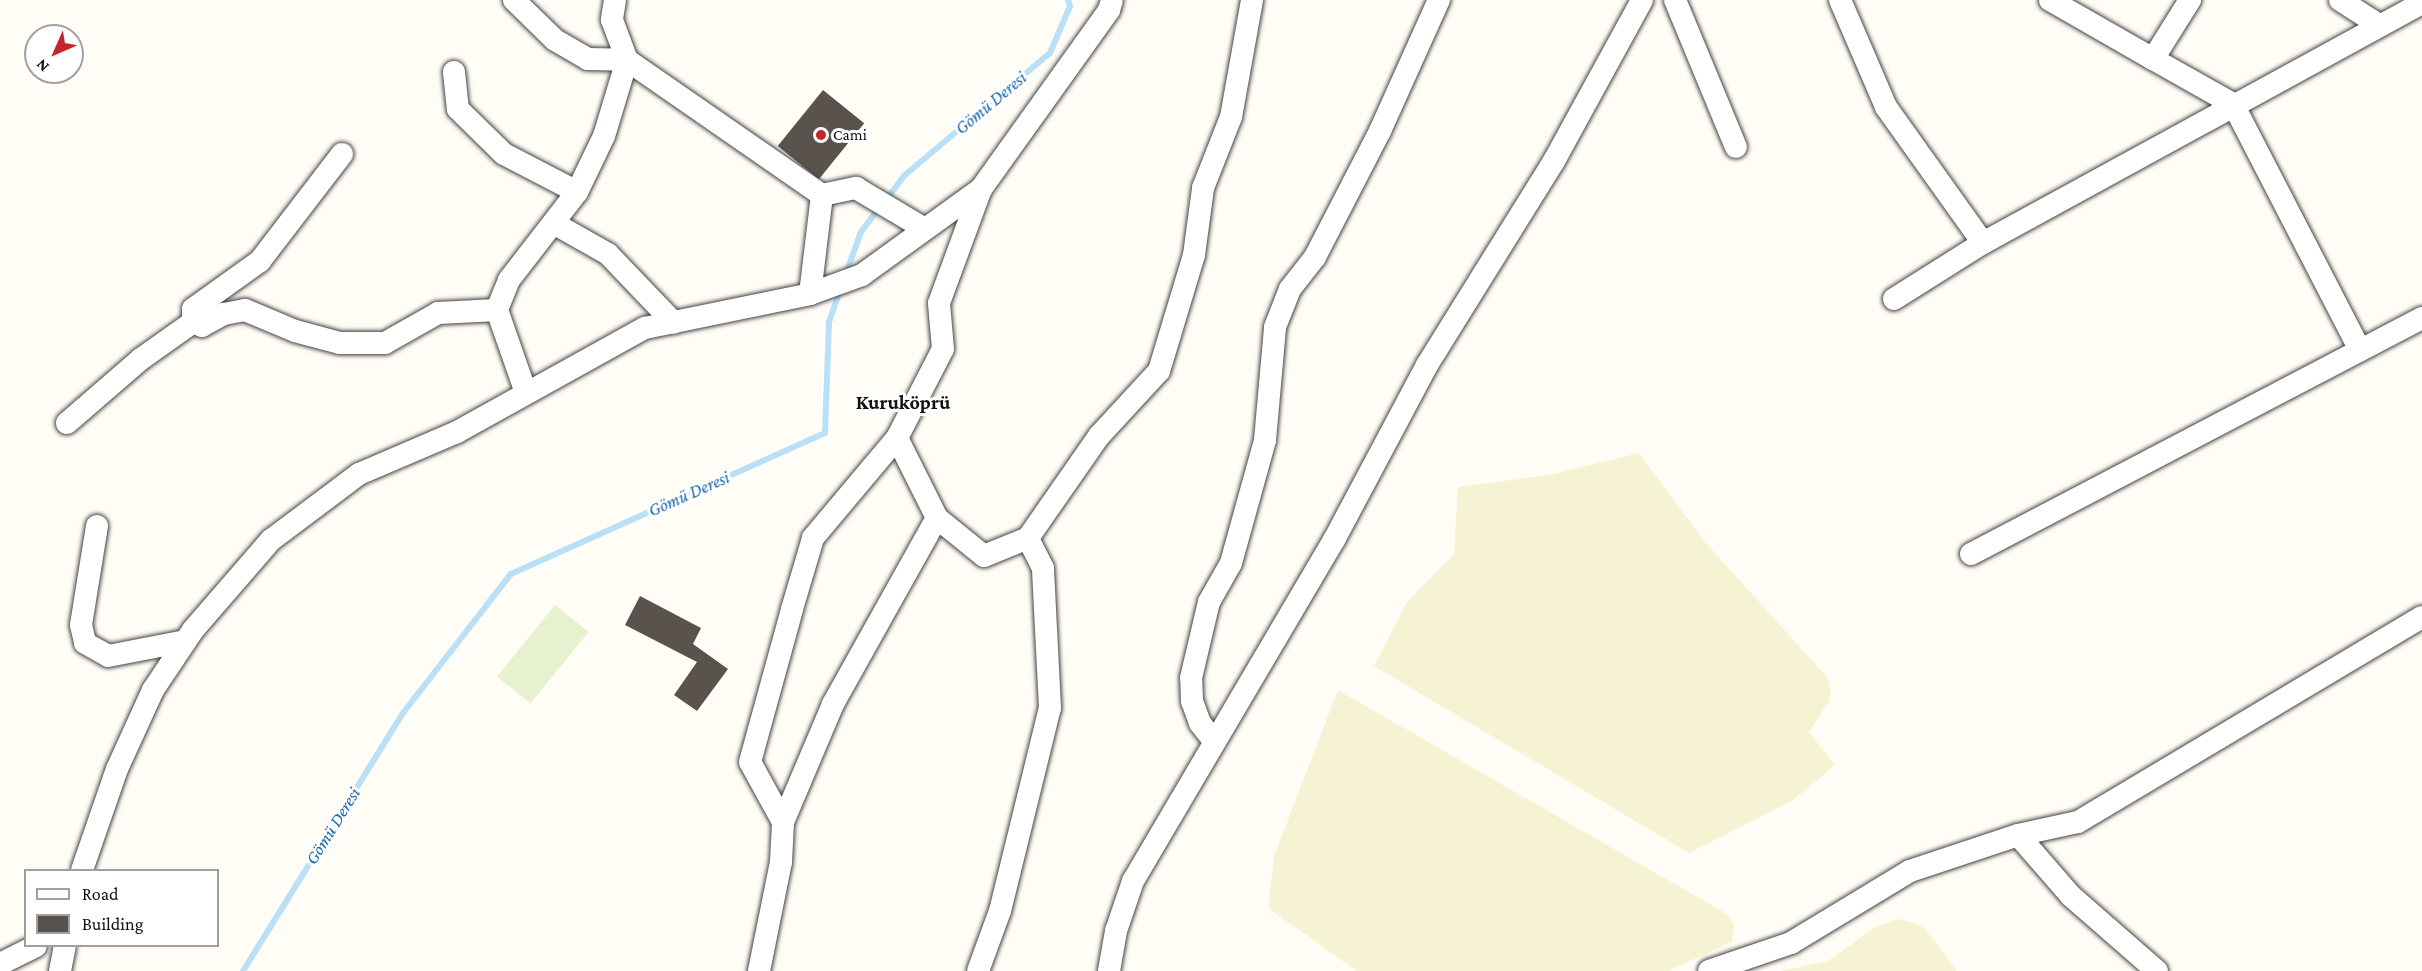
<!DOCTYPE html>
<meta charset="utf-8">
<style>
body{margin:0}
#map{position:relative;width:2422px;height:971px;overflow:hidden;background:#fffdf5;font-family:"Crimson Pro",serif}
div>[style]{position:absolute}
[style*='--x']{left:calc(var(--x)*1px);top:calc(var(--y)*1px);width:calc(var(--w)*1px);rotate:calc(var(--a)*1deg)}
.farmland>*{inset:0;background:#f6f3d4}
.pitch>*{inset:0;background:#e6f2cf;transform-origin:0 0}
.stream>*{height:6px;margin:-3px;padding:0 3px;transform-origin:3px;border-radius:3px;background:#b9e0f7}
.building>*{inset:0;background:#5a524d;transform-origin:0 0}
.roads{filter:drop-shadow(0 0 2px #444) drop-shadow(0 0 2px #444)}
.minor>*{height:22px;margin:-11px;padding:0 11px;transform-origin:11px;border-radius:11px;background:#fff}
.dots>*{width:16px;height:16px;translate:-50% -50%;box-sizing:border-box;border:3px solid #fff;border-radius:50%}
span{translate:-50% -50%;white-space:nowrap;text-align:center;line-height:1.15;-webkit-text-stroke:6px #fff;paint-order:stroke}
.poi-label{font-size:16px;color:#111}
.left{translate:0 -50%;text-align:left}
.water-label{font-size:18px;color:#1768a6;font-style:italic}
.quarter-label{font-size:20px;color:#111;font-weight:700}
.legend{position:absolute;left:24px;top:869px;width:195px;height:78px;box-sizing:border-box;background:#fff;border:2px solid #a0a0a0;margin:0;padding:8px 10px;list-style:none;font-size:18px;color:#111}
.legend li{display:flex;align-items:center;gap:12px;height:30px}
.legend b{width:30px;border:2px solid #a0a0a0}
.north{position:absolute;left:24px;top:24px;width:60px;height:60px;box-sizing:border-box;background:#fff;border:2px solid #a0a0a0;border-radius:50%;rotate:225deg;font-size:16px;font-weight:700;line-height:24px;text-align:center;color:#111}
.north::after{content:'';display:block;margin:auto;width:21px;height:27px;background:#c4262e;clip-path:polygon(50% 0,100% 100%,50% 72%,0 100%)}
</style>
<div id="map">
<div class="farmland">
<i style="clip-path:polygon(1639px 453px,1704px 541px,1827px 677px,1831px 690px,1829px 701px,1809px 732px,1835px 765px,1792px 801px,1689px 853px,1374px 666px,1407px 602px,1454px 554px,1458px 487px,1549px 475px)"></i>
<i style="clip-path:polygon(1338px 690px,1727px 914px,1734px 925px,1732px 942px,1668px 971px,1357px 971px,1268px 908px,1274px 856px)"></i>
<i style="clip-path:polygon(1898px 919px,1922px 925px,1957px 971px,1780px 971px,1828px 961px,1875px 927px)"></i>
</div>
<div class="pitch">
<i style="left:555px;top:605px;width:43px;height:92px;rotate:39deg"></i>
</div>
<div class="stream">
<i style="--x:886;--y:200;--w:31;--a:-53"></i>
<i style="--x:905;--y:175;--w:189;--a:-40.1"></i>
<i style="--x:1050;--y:53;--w:51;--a:-66.9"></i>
<i style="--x:1070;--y:6;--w:6;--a:-108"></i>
<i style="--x:845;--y:276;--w:47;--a:-70"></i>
<i style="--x:861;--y:232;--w:30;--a:-53"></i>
<i style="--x:243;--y:971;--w:304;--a:-58.2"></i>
<i style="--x:403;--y:713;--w:176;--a:-52.2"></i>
<i style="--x:511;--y:574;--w:344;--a:-24.2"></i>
<i style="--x:825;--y:433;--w:111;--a:-87.9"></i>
<i style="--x:829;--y:322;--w:36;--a:-71"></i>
</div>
<div class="building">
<i style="left:823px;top:90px;width:53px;height:72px;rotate:39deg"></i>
<i style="clip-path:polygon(640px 596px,701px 628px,693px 644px,728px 669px,697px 711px,674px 695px,697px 662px,625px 625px)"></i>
</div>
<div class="roads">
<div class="minor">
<i style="--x:514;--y:0;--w:57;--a:44.3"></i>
<i style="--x:555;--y:40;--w:38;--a:30"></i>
<i style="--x:588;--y:59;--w:39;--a:1"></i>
<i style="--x:627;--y:60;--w:79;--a:106.8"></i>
<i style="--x:604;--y:136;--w:62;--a:115.7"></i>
<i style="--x:577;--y:192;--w:111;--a:127.7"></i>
<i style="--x:509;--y:280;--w:32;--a:112"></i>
<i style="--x:497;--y:310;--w:88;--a:70.7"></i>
<i style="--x:615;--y:0;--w:20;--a:99"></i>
<i style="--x:612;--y:20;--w:43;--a:69.4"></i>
<i style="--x:627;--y:60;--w:237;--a:34.7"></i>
<i style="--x:822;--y:195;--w:35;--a:-12"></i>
<i style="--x:856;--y:188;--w:80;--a:30.7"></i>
<i style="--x:1675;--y:0;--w:159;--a:67.5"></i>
<i style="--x:1840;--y:0;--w:116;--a:66.7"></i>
<i style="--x:1886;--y:107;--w:167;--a:54.5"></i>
<i style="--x:2050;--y:0;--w:119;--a:29.8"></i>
<i style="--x:2153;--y:59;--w:70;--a:-57.9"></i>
<i style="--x:2340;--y:0;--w:46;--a:32.7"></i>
<i style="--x:2153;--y:59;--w:92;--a:29.4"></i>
<i style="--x:2233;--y:104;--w:277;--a:62.7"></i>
<i style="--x:454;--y:72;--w:37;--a:84"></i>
<i style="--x:458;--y:109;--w:64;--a:44.4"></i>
<i style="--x:504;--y:154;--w:82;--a:27.5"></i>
<i style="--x:342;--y:154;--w:135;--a:127.5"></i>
<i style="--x:260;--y:261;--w:82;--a:144.4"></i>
<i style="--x:193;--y:309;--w:13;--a:90"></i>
<i style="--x:193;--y:322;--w:10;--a:24"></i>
<i style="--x:202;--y:326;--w:25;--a:-29"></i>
<i style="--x:224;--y:314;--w:21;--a:-11"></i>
<i style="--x:245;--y:310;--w:54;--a:22.8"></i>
<i style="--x:295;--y:331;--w:47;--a:14.9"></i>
<i style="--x:340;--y:343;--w:45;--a:0"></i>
<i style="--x:385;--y:343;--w:61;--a:-29.5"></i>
<i style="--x:438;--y:313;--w:59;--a:-2.9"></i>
<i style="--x:555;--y:224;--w:61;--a:29.5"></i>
<i style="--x:608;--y:254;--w:95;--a:46.3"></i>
<i style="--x:810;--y:294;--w:100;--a:-83.1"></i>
<i style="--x:1894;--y:299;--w:105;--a:-32.2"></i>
<i style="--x:1983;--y:243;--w:500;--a:-28.67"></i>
<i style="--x:67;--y:423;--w:98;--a:-40.9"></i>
<i style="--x:141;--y:359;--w:64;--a:-35.4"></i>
<i style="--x:897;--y:438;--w:89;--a:63.4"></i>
<i style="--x:937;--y:518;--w:60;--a:39"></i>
<i style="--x:984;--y:556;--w:48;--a:-22.2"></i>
<i style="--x:1028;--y:538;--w:124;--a:-55.2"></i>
<i style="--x:1099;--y:436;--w:88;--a:-47.3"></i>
<i style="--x:1159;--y:371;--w:121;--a:-73.2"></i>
<i style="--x:1194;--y:255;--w:68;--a:-82.3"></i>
<i style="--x:1203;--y:188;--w:76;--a:-68.5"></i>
<i style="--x:1231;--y:117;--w:119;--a:-79.8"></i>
<i style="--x:97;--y:526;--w:100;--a:99.2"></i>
<i style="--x:81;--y:625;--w:18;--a:77"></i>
<i style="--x:85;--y:643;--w:26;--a:29"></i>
<i style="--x:108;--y:656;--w:79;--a:-10.9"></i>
<i style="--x:1971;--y:554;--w:509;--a:-27.62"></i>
<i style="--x:1214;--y:741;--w:23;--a:-128"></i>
<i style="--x:1200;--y:723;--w:23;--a:-110"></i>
<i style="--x:1192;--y:701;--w:23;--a:-92"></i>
<i style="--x:1191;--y:678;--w:78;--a:-76.7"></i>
<i style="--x:1209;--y:602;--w:45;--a:-60.6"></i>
<i style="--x:1231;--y:563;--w:128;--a:-74.5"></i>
<i style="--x:1265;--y:440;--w:113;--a:-84.9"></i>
<i style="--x:1275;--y:327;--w:41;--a:-68.5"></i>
<i style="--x:1290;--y:289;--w:41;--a:-52"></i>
<i style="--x:1315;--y:257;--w:142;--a:-62.7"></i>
<i style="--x:1380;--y:131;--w:144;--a:-65.8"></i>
<i style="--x:783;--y:822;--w:128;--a:-67"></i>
<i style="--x:833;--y:704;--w:213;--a:-60.8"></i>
<i style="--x:2018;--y:835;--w:81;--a:49"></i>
<i style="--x:2071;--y:896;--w:114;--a:41.1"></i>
<i style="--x:82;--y:870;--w:107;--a:-70.9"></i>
<i style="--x:117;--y:769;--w:87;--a:-65.5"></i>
<i style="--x:153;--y:690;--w:72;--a:-56.3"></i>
<i style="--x:193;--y:630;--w:119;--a:-49.1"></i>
<i style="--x:271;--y:540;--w:110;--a:-36.9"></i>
<i style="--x:359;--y:474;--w:107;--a:-23.2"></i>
<i style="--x:457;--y:432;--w:215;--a:-29"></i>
<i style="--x:645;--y:328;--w:168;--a:-11.6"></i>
<i style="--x:810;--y:294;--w:55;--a:-20.1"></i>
<i style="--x:862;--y:275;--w:147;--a:-35.9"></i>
<i style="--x:981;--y:189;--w:220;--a:-54.4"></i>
<i style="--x:1109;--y:10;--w:10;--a:-73"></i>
<i style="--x:0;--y:964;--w:40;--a:-26.6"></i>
<i style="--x:60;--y:971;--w:25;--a:-79"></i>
<i style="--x:759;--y:971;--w:111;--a:-78.6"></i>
<i style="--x:781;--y:862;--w:40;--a:-87.1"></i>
<i style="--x:783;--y:822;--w:68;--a:-118.8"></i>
<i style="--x:750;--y:762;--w:159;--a:-74.6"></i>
<i style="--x:792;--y:609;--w:74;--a:-73.5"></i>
<i style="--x:813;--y:538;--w:131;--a:-50"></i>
<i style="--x:897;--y:438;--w:100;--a:-62.7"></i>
<i style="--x:943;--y:349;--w:46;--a:-95"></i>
<i style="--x:939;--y:303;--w:121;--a:-69.8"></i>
<i style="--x:978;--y:971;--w:64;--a:-69.9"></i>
<i style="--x:1000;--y:911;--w:209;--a:-76.2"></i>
<i style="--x:1050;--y:708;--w:140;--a:-92.9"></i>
<i style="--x:1043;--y:568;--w:34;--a:-117"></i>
<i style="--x:1109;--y:971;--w:41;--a:-80.1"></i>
<i style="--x:1116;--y:931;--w:53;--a:-71.2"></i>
<i style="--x:1133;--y:881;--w:396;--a:-59.5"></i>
<i style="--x:1334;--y:540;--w:198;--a:-62"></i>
<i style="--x:1427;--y:365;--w:240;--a:-58.1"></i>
<i style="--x:1554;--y:161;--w:183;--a:-61.3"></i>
<i style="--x:1709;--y:971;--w:87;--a:-18.9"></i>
<i style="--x:1791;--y:943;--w:139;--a:-31.2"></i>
<i style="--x:1910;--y:871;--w:114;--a:-18.4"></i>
<i style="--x:2018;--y:835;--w:61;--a:-12.2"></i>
<i style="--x:2078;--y:822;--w:400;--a:-30.8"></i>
</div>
</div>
<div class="dots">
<i style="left:821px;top:135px;background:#c4262e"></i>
</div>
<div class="poi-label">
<span class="left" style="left:833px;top:135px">Cami</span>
</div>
<div class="water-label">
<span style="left:991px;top:103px;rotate:-40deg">Gömü Deresi</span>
<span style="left:689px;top:494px;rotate:-24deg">Gömü Deresi</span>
<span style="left:333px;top:826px;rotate:-58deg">Gömü Deresi</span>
</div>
<div class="quarter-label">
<span style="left:903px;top:402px">Kuruköprü</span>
</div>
<ul class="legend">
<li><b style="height:8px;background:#fff"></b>Road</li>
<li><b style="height:16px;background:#5a524d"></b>Building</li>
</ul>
<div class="north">N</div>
</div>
